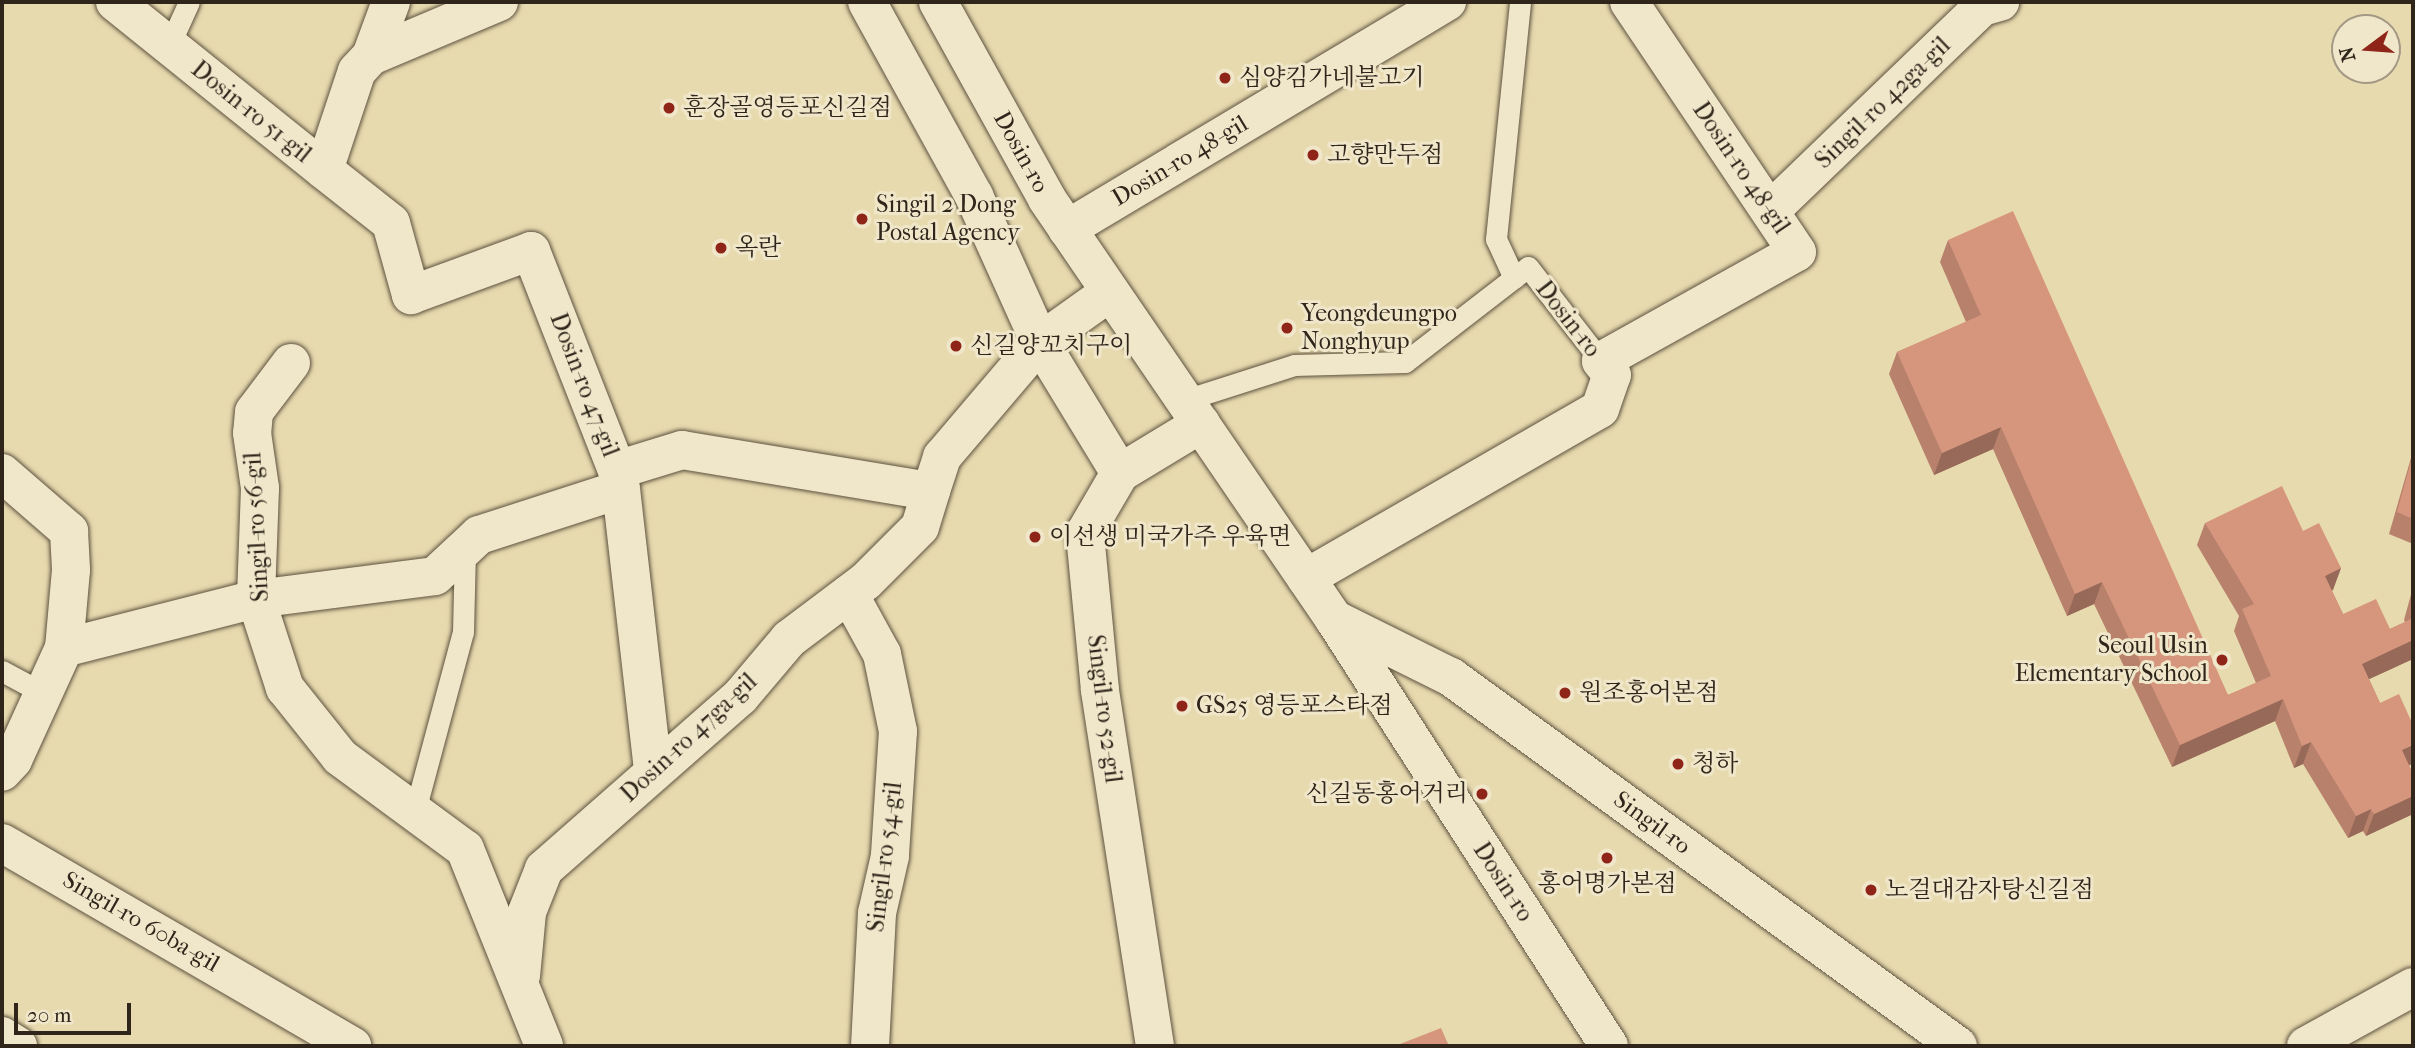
<!DOCTYPE html>
<meta charset="utf-8">
<style>
body{margin:0}
#map{position:relative;width:2415px;height:1048px;overflow:hidden;background:#e8daaf;font-family:"IM FELL French Canon","Noto Serif KR",serif}
div>[style]{position:absolute}
[style*='--x']{left:calc(var(--x)*1px);top:calc(var(--y)*1px);width:calc(var(--w)*1px);rotate:calc(var(--a)*1deg)}
.roads{filter:drop-shadow(0 0 2px #5d523f) drop-shadow(0 0 2px #5d523f)}
.lane>*{height:21px;margin:-10.5px;padding:0 10.5px;transform-origin:10.5px;border-radius:10.5px;background:#f0e7cb}
.street>*{height:38px;margin:-19px;padding:0 19px;transform-origin:19px;border-radius:19px;background:#f0e7cb}
.secondary>*{height:38px;margin:-19px;padding:0 19px;transform-origin:19px;border-radius:19px;background:#f0e7cb}
.wall>*{inset:0;background:#b8816c}
.shaded-wall>*{inset:0;background:#966958}
.building>*{inset:0;background:#d6967e}
.dots>*{width:19px;height:19px;translate:-50% -50%;box-sizing:border-box;border:4px solid #f0e7cb;border-radius:50%}
span{translate:-50% -50%;white-space:nowrap;text-align:center;line-height:1.15;-webkit-text-stroke:6px #f0e7cb;paint-order:stroke}
.poi-label{font-size:24px;color:#2f251a}
.left{translate:0 -50%;text-align:left}
.right{translate:-100% -50%;text-align:right}
.street-label{font-size:24px;color:#2f251a}
.frame{position:absolute;inset:0;border:4px solid #2f251a;pointer-events:none}
.north{position:absolute;left:2331px;top:14px;width:70px;height:70px;box-sizing:border-box;background:#f0e7cb;border:2px solid #a39984;border-radius:50%;rotate:254deg;font-size:19px;font-weight:700;line-height:28px;text-align:center;color:#2f251a}
.north::after{content:'';display:block;margin:auto;width:24px;height:32px;background:#8f2418;clip-path:polygon(50% 0,100% 100%,50% 72%,0 100%)}
.scale{position:absolute;left:14px;top:1003px;width:117px;height:32px;box-sizing:border-box;border:4px solid #2f251a;border-top:0;padding-left:9px;font-size:21px;line-height:24px;white-space:nowrap;color:#2f251a;-webkit-text-stroke:5px #f0e7cb;paint-order:stroke}
</style>
<div id="map">
<div class="roads">
<div class="lane">
<i style="--x:169;--y:46;--w:48;--a:-65.6"></i>
<i style="--x:1514;--y:278;--w:43;--a:-114.8"></i>
<i style="--x:1496;--y:239;--w:238;--a:-84.2"></i>
<i style="--x:1185;--y:400;--w:114;--a:-17.8"></i>
<i style="--x:1294;--y:365;--w:111;--a:-1.5"></i>
<i style="--x:1405;--y:362;--w:155;--a:-37.7"></i>
<i style="--x:1528;--y:267;--w:119;--a:52.2"></i>
<i style="--x:2;--y:671;--w:47;--a:28.2"></i>
<i style="--x:416;--y:807;--w:181;--a:-75"></i>
<i style="--x:463;--y:632;--w:84;--a:-88.6"></i>
</div>
<div class="street">
<i style="--x:115;--y:2;--w:268;--a:38.8"></i>
<i style="--x:324;--y:170;--w:104;--a:-71.6"></i>
<i style="--x:357;--y:71;--w:21;--a:-47"></i>
<i style="--x:371;--y:56;--w:139;--a:-22.9"></i>
<i style="--x:867;--y:2;--w:222;--a:61.1"></i>
<i style="--x:974;--y:196;--w:160;--a:65.7"></i>
<i style="--x:1040;--y:342;--w:153;--a:58.6"></i>
<i style="--x:371;--y:56;--w:58;--a:-69.7"></i>
<i style="--x:324;--y:170;--w:85;--a:38.3"></i>
<i style="--x:391;--y:223;--w:75;--a:74.5"></i>
<i style="--x:411;--y:295;--w:128;--a:-20.1"></i>
<i style="--x:531;--y:251;--w:235;--a:68.6"></i>
<i style="--x:617;--y:470;--w:68;--a:-17.1"></i>
<i style="--x:682;--y:450;--w:252;--a:9.4"></i>
<i style="--x:931;--y:491;--w:36;--a:-72"></i>
<i style="--x:942;--y:457;--w:151;--a:-49.6"></i>
<i style="--x:1040;--y:342;--w:86;--a:-35.5"></i>
<i style="--x:1770;--y:211;--w:294;--a:-43.9"></i>
<i style="--x:1982;--y:7;--w:19;--a:-16"></i>
<i style="--x:1067;--y:229;--w:443;--a:-30.9"></i>
<i style="--x:291;--y:363;--w:61;--a:127.1"></i>
<i style="--x:254;--y:412;--w:21;--a:95"></i>
<i style="--x:252;--y:433;--w:56;--a:81.7"></i>
<i style="--x:260;--y:488;--w:111;--a:92.1"></i>
<i style="--x:256;--y:599;--w:94;--a:72"></i>
<i style="--x:285;--y:688;--w:88;--a:51.4"></i>
<i style="--x:340;--y:757;--w:155;--a:36.4"></i>
<i style="--x:465;--y:849;--w:212;--a:68.1"></i>
<i style="--x:2;--y:473;--w:89;--a:40.9"></i>
<i style="--x:69;--y:531;--w:39;--a:87"></i>
<i style="--x:71;--y:570;--w:78;--a:95.1"></i>
<i style="--x:64;--y:648;--w:123;--a:114.5"></i>
<i style="--x:13;--y:760;--w:16;--a:133"></i>
<i style="--x:1306;--y:578;--w:339;--a:-29.9"></i>
<i style="--x:1600;--y:409;--w:36;--a:-71"></i>
<i style="--x:1612;--y:375;--w:18;--a:-128"></i>
<i style="--x:1601;--y:361;--w:224;--a:-29.1"></i>
<i style="--x:1797;--y:252;--w:301;--a:-123.9"></i>
<i style="--x:849;--y:594;--w:68;--a:61.2"></i>
<i style="--x:882;--y:654;--w:79;--a:78.3"></i>
<i style="--x:898;--y:731;--w:125;--a:93.7"></i>
<i style="--x:890;--y:856;--w:58;--a:102.8"></i>
<i style="--x:877;--y:913;--w:133;--a:93"></i>
<i style="--x:1334;--y:619;--w:131;--a:26.4"></i>
<i style="--x:1451;--y:677;--w:627;--a:36.05"></i>
<i style="--x:64;--y:648;--w:198;--a:-14.3"></i>
<i style="--x:256;--y:599;--w:180;--a:-7.3"></i>
<i style="--x:435;--y:576;--w:60;--a:-43"></i>
<i style="--x:479;--y:535;--w:149;--a:-17.9"></i>
<i style="--x:621;--y:489;--w:285;--a:83.5"></i>
<i style="--x:2;--y:843;--w:405;--a:30.1"></i>
<i style="--x:521;--y:976;--w:64;--a:-84.6"></i>
<i style="--x:527;--y:912;--w:46;--a:-68.4"></i>
<i style="--x:544;--y:869;--w:261;--a:-41.3"></i>
<i style="--x:740;--y:697;--w:76;--a:-49.8"></i>
<i style="--x:789;--y:639;--w:96;--a:-37"></i>
<i style="--x:866;--y:581;--w:76;--a:-45"></i>
<i style="--x:920;--y:527;--w:38;--a:-73"></i>
<i style="--x:2;--y:1036;--w:19;--a:32"></i>
<i style="--x:1155;--y:1046;--w:360;--a:-98.8"></i>
<i style="--x:1100;--y:690;--w:158;--a:-95.5"></i>
<i style="--x:1085;--y:533;--w:69;--a:-59.7"></i>
<i style="--x:1120;--y:473;--w:95;--a:-31.2"></i>
</div>
<div class="secondary">
<i style="--x:938;--y:2;--w:225;--a:61"></i>
<i style="--x:1047;--y:199;--w:509;--a:55.65"></i>
<i style="--x:1334;--y:619;--w:508;--a:57.22"></i>
<i style="--x:2306;--y:1046;--w:122;--a:-28.9"></i>
</div>
</div>
<div class="wall">
<i style="clip-path:polygon(1948px 240px,2228px 695px,2256px 683px,2234px 631px,2239px 616px,2197px 545px,2205px 523px,2303px 531px,2341px 568px,2332px 591px,2343px 614px,2390px 629px,2405px 622px,2404px 620px,2413px 587px,2413px 659px,2369px 679px,2380px 703px,2413px 725px,2413px 763px,2409px 766px,2413px 774px,2413px 814px,2366px 836px,2363px 831px,2348px 838px,2303px 764px,2294px 768px,2275px 721px,2172px 767px,2094px 604px,2067px 616px,1993px 449px,1934px 475px,1889px 374px,1897px 352px,1966px 322px,1940px 262px)"></i>
<i style="clip-path:polygon(2413px 451px,2413px 544px,2389px 534px)"></i>
</div>
<div class="shaded-wall">
<i style="clip-path:polygon(2001px 427px,1993px 449px,1934px 475px,1942px 453px)"></i>
<i style="clip-path:polygon(2341px 568px,2333px 590px,2317px 598px,2325px 576px)"></i>
<i style="clip-path:polygon(2102px 582px,2094px 604px,2067px 616px,2075px 594px)"></i>
<i style="clip-path:polygon(2413px 640px,2413px 659px,2354px 686px,2362px 664px)"></i>
<i style="clip-path:polygon(2283px 699px,2275px 721px,2172px 767px,2180px 745px)"></i>
<i style="clip-path:polygon(2311px 742px,2303px 764px,2294px 768px,2302px 746px)"></i>
<i style="clip-path:polygon(2413px 745px,2413px 763px,2394px 772px,2402px 750px)"></i>
<i style="clip-path:polygon(2413px 796px,2413px 814px,2366px 836px,2374px 814px)"></i>
<i style="clip-path:polygon(2371px 809px,2363px 831px,2348px 838px,2356px 816px)"></i>
</div>
<div class="building">
<i style="clip-path:polygon(2013px 211px,2228px 695px,2271px 676px,2242px 609px,2254px 604px,2205px 523px,2282px 486px,2303px 531px,2319px 523px,2341px 568px,2325px 576px,2343px 614px,2376px 599px,2390px 629px,2413px 618px,2413px 640px,2362px 664px,2380px 703px,2399px 694px,2413px 725px,2413px 745px,2402px 750px,2413px 774px,2413px 796px,2374px 814px,2371px 809px,2356px 816px,2311px 742px,2302px 746px,2283px 699px,2180px 745px,2102px 582px,2075px 594px,2001px 427px,1942px 453px,1897px 352px,1981px 315px,1948px 240px)"></i>
<i style="clip-path:polygon(2413px 454px,2413px 519px,2397px 512px)"></i>
<i style="clip-path:polygon(1441px 1028px,1449px 1046px,1395px 1046px)"></i>
</div>
<div class="dots">
<i style="left:1225px;top:78px;background:#8f2418"></i>
<i style="left:669px;top:108px;background:#8f2418"></i>
<i style="left:1313px;top:155px;background:#8f2418"></i>
<i style="left:862px;top:219px;background:#8f2418"></i>
<i style="left:721px;top:248px;background:#8f2418"></i>
<i style="left:1287px;top:328px;background:#8f2418"></i>
<i style="left:956px;top:346px;background:#8f2418"></i>
<i style="left:1035px;top:537px;background:#8f2418"></i>
<i style="left:2222px;top:660px;background:#8f2418"></i>
<i style="left:1565px;top:693px;background:#8f2418"></i>
<i style="left:1182px;top:706px;background:#8f2418"></i>
<i style="left:1678px;top:764px;background:#8f2418"></i>
<i style="left:1482px;top:794px;background:#8f2418"></i>
<i style="left:1607px;top:858px;background:#8f2418"></i>
<i style="left:1871px;top:890px;background:#8f2418"></i>
</div>
<div class="poi-label">
<span class="left" style="left:1239px;top:78px">심양김가네불고기</span>
<span class="left" style="left:683px;top:108px">훈장골영등포신길점</span>
<span class="left" style="left:1327px;top:155px">고향만두점</span>
<span class="left" style="left:876px;top:219px">Singil 2 Dong<br>Postal Agency</span>
<span class="left" style="left:735px;top:248px">옥란</span>
<span class="left" style="left:1301px;top:328px">Yeongdeungpo<br>Nonghyup</span>
<span class="left" style="left:970px;top:346px">신길양꼬치구이</span>
<span class="left" style="left:1049px;top:537px">이선생 미국가주 우육면</span>
<span class="right" style="left:2208px;top:660px">Seoul Usin<br>Elementary School</span>
<span class="left" style="left:1579px;top:693px">원조홍어본점</span>
<span class="left" style="left:1196px;top:706px">GS25 영등포스타점</span>
<span class="left" style="left:1692px;top:764px">청하</span>
<span class="right" style="left:1468px;top:794px">신길동홍어거리</span>
<span style="left:1607px;top:884px">홍어명가본점</span>
<span class="left" style="left:1885px;top:890px">노걸대감자탕신길점</span>
</div>
<div class="street-label">
<span style="left:1883px;top:103px;rotate:-44deg">Singil-ro 42ga-gil</span>
<span style="left:251px;top:112px;rotate:39deg">Dosin-ro 51-gil</span>
<span style="left:1021px;top:152px;rotate:61deg">Dosin-ro</span>
<span style="left:1180px;top:161px;rotate:-31deg">Dosin-ro 48-gil</span>
<span style="left:1741px;top:168px;rotate:56deg">Dosin-ro 48-gil</span>
<span style="left:1568px;top:319px;rotate:52deg">Dosin-ro</span>
<span style="left:584px;top:385px;rotate:69deg">Dosin-ro 47-gil</span>
<span style="left:257px;top:527px;rotate:-93deg">Singil-ro 56-gil</span>
<span style="left:1104px;top:709px;rotate:83deg">Singil-ro 52-gil</span>
<span style="left:689px;top:738px;rotate:-43deg">Dosin-ro 47ga-gil</span>
<span style="left:1652px;top:823px;rotate:36deg">Singil-ro</span>
<span style="left:885px;top:857px;rotate:-83deg">Singil-ro 54-gil</span>
<span style="left:1503px;top:882px;rotate:57deg">Dosin-ro</span>
<span style="left:141px;top:922px;rotate:30deg">Singil-ro 60ba-gil</span>
</div>
<div class="frame"></div>
<div class="north">N</div>
<div class="scale">20 m</div>
</div>
